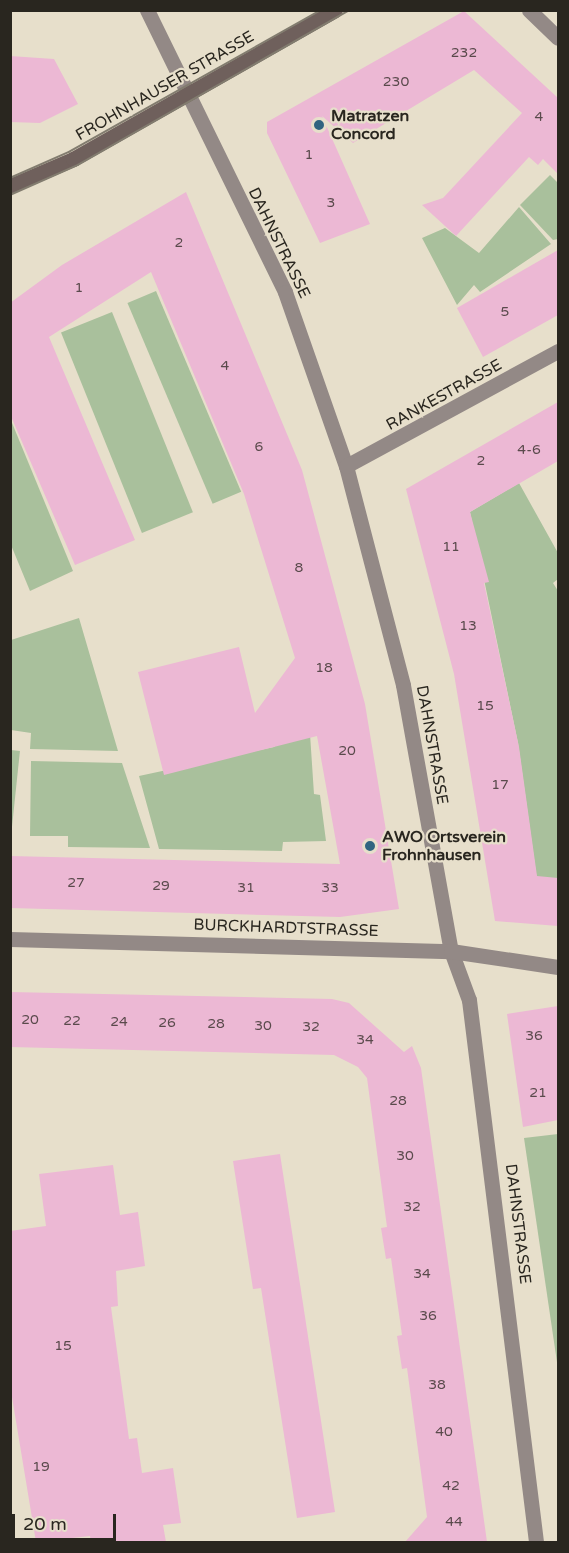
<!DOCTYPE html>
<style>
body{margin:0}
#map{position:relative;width:569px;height:1553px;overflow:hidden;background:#e7dfcb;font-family:"Varela Round",sans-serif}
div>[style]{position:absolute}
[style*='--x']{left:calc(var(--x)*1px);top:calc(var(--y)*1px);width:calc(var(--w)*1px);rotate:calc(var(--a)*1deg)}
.green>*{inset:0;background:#a9c09c;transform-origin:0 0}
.building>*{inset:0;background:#ecb8d4}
.street>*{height:15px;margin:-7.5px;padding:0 7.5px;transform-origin:7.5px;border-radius:7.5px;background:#938986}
.secondary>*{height:15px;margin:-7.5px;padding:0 7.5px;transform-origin:7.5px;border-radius:7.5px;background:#6f605c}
.tram>*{height:1.5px;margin:-0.75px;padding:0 0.75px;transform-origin:0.75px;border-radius:0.75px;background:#827c6f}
.dots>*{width:16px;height:16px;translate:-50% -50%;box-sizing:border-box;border:3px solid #e7dfcb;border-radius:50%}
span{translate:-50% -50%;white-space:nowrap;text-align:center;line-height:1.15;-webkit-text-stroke:4.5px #e7dfcb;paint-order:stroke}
.number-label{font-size:14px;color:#5a4a4c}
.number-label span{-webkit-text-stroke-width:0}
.street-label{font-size:16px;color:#29261f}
.poi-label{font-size:16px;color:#29261f;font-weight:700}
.left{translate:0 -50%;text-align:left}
.frame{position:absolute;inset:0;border:12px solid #29261f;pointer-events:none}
.scale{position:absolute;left:12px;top:1514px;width:104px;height:27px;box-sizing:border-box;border:3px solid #29261f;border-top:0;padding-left:8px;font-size:18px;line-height:21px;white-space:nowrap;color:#29261f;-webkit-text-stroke:4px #e7dfcb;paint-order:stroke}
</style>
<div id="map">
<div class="green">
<i style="clip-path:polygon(550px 175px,558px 183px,558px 239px,553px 240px,520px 205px)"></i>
<i style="clip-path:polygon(519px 207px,551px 244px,480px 292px,474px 285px,457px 305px,422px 238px,445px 228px,479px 253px)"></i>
<i style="left:156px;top:291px;width:218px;height:31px;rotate:67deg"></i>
<i style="left:112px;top:312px;width:216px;height:55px;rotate:68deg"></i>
<i style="clip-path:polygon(10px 418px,73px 571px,30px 591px,11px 545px)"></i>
<i style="clip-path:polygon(519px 483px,558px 553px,558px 579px,553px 583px,558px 591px,558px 878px,551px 881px,537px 880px,518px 743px,470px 512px)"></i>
<i style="clip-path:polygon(79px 618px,118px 751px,30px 749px,31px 733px,11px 730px,11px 640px)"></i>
<i style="clip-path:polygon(309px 719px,314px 794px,320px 795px,326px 841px,283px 842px,282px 851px,159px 849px,139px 776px,274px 747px)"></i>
<i style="left:11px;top:750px;width:9px;height:95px;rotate:6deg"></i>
<i style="clip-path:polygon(31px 761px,122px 763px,150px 848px,68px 847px,68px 836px,30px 836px)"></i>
<i style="clip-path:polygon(558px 1134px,558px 1369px,524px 1138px)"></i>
</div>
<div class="building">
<i style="clip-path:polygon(464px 11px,558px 98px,558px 174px,543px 159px,538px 165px,529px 157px,456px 236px,422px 205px,443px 198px,522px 113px,474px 70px,353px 143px,322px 116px,370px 224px,320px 243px,267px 133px,267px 122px)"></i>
<i style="clip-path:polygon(10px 56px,54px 59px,78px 104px,40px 123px,10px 122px)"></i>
<i style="clip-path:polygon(186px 192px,302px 470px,365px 704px,399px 909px,340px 917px,10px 908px,10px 856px,340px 864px,317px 736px,164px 775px,138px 672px,239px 647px,255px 713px,295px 658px,244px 494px,151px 272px,49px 337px,135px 540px,75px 565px,10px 414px,10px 303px,62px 265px)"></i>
<i style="clip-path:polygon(558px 250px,558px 315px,483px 357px,457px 308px)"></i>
<i style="clip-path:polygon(558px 402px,558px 461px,470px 512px,489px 582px,484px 583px,519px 747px,537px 876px,558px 878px,558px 926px,495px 921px,454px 674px,406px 489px)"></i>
<i style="clip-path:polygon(10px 992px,332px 999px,349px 1003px,404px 1052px,412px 1046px,421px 1068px,487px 1542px,405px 1542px,427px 1517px,407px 1368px,402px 1369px,397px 1336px,402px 1335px,391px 1258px,386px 1259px,381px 1228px,387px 1227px,367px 1078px,358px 1067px,334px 1055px,10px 1047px)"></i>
<i style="clip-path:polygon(558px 1006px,558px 1120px,523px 1127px,507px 1014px)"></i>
<i style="clip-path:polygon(280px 1154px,335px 1512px,297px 1518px,261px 1288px,253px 1289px,233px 1161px)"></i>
<i style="clip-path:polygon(113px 1165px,120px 1215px,138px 1212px,145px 1266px,116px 1271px,118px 1306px,111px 1307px,129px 1439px,137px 1438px,142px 1473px,173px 1468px,181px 1523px,163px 1525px,166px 1542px,91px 1542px,90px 1536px,36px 1542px,10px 1385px,10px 1231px,46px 1226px,39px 1174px)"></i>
</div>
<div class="street">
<i style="--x:147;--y:10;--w:314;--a:63.9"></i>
<i style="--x:285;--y:292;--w:184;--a:70.7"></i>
<i style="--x:346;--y:466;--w:226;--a:75.4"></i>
<i style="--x:403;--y:685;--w:270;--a:79.8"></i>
<i style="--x:451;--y:951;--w:52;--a:69.8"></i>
<i style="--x:469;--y:1000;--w:546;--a:82.95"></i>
<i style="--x:529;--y:10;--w:40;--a:44"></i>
<i style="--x:346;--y:466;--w:241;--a:-28.5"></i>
<i style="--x:10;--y:939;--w:441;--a:1.6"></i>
<i style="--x:451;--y:951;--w:108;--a:8.5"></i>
</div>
<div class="secondary">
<i style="--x:10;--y:186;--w:69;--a:-23.2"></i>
<i style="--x:73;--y:159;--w:301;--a:-29.6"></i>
</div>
<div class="tram">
<i style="--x:10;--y:178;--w:64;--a:-23.8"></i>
<i style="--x:69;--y:152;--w:289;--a:-29.4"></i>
<i style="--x:10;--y:195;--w:74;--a:-23.8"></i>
<i style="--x:78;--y:165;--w:313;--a:-29.7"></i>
</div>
<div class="dots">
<i style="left:319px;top:125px;background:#306480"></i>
<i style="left:370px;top:846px;background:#306480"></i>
</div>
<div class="number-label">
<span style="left:464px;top:53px">232</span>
<span style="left:396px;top:82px">230</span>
<span style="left:539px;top:117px">4</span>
<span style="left:309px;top:155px">1</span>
<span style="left:331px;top:203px">3</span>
<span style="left:179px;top:243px">2</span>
<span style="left:79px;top:288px">1</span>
<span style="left:505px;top:312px">5</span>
<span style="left:225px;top:366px">4</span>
<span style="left:259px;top:447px">6</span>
<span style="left:529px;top:450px">4-6</span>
<span style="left:481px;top:461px">2</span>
<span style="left:451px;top:547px">11</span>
<span style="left:299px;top:568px">8</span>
<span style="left:468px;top:626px">13</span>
<span style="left:324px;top:668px">18</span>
<span style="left:485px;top:706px">15</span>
<span style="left:347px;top:751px">20</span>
<span style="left:500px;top:785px">17</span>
<span style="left:76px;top:883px">27</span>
<span style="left:161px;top:886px">29</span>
<span style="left:246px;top:888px">31</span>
<span style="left:330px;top:888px">33</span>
<span style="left:30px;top:1020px">20</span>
<span style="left:72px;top:1021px">22</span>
<span style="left:119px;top:1022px">24</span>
<span style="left:167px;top:1023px">26</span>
<span style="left:216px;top:1024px">28</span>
<span style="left:263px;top:1026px">30</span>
<span style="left:311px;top:1027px">32</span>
<span style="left:534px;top:1036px">36</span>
<span style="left:365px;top:1040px">34</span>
<span style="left:538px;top:1093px">21</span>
<span style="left:398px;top:1101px">28</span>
<span style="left:405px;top:1156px">30</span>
<span style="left:412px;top:1207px">32</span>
<span style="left:422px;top:1274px">34</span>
<span style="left:428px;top:1316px">36</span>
<span style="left:63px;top:1346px">15</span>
<span style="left:437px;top:1385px">38</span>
<span style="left:444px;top:1432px">40</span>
<span style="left:41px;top:1467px">19</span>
<span style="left:451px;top:1486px">42</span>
<span style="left:454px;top:1522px">44</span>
</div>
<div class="street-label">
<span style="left:165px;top:86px;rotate:-30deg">FROHNHAUSER STRASSE</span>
<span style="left:279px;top:243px;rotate:64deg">DAHNSTRASSE</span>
<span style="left:444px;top:395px;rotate:-29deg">RANKESTRASSE</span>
<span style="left:432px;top:745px;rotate:80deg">DAHNSTRASSE</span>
<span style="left:286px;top:928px;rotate:2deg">BURCKHARDTSTRASSE</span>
<span style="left:518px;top:1224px;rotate:83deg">DAHNSTRASSE</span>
</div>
<div class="poi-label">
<span class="left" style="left:331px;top:125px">Matratzen<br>Concord</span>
<span class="left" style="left:382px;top:846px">AWO Ortsverein<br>Frohnhausen</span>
</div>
<div class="frame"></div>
<div class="scale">20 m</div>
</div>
